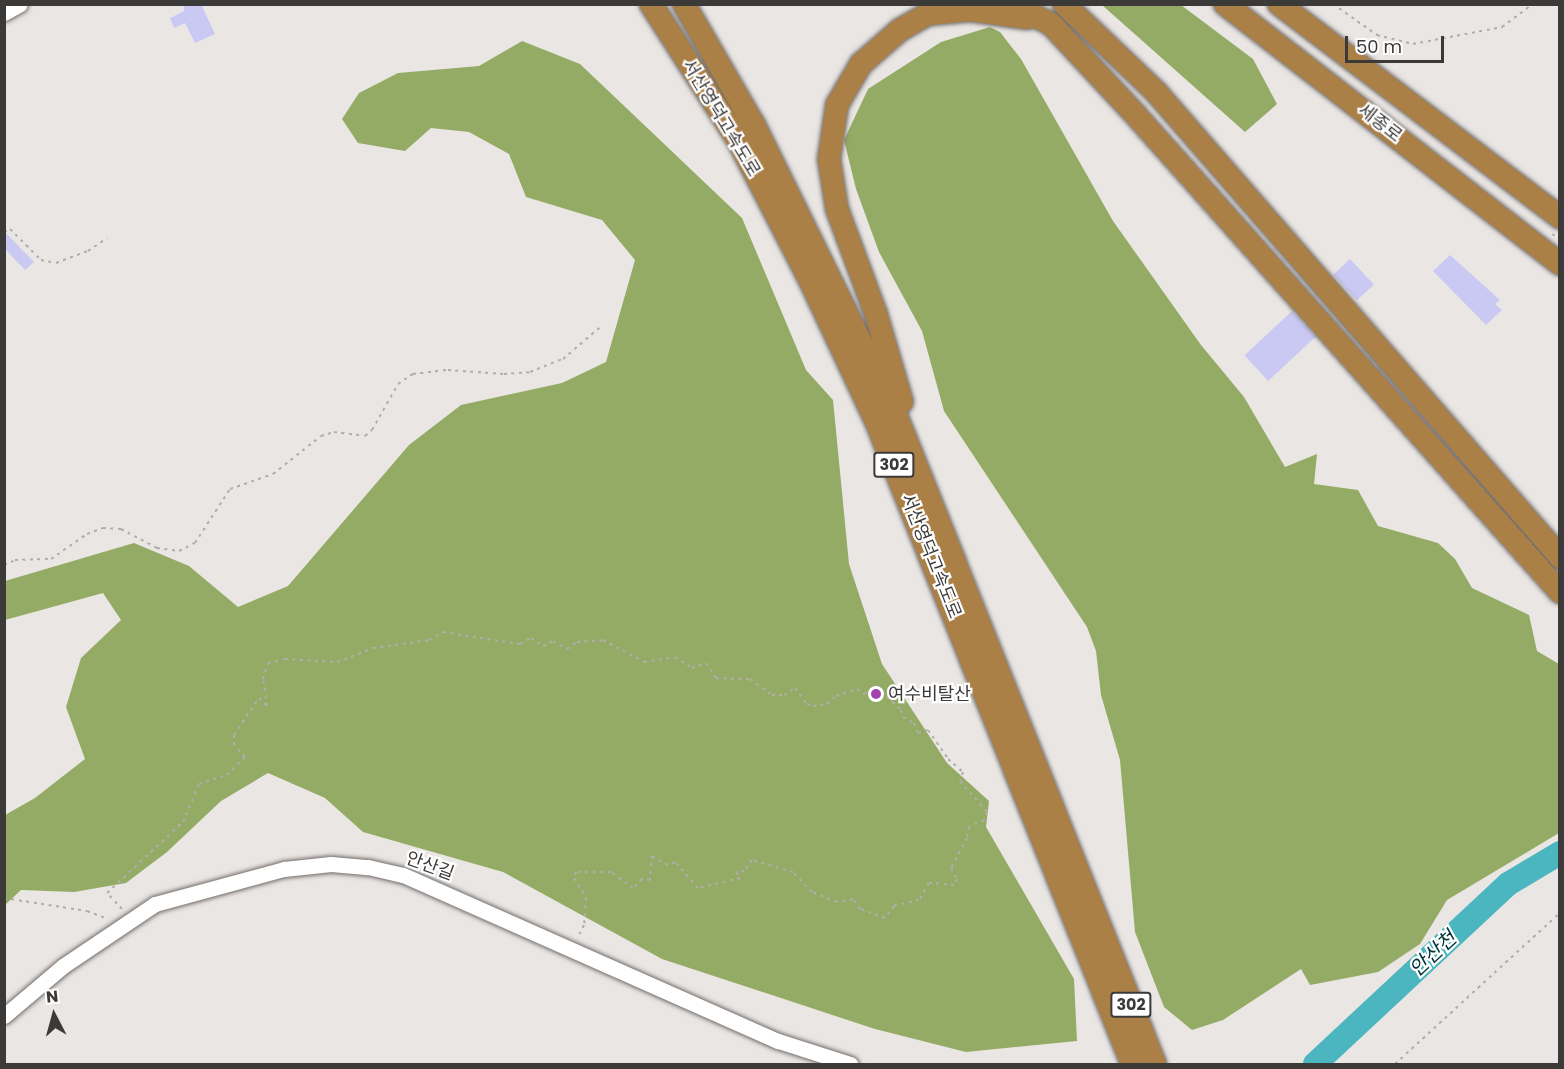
<!DOCTYPE html>
<meta charset="utf-8">
<style>
body{margin:0}
#map{position:relative;width:1564px;height:1069px;overflow:hidden;background:#eae6e3;font-family:Poppins,"Noto Sans KR",sans-serif}
div>[style]{position:absolute}
[style*='--x']{left:calc(var(--x)*1px);top:calc(var(--y)*1px);width:calc(var(--w)*1px);rotate:calc(var(--a)*1deg)}
.forest>*{inset:0;background:#94ab65}
.river>*{height:24px;margin:-12px;padding:0 12px;transform-origin:12px;border-radius:12px;background:#4bb6c0}
.building>*{inset:0;background:#c9c9f4;transform-origin:0 0}
.path>*{height:2px;margin-top:-1px;transform-origin:0;background:repeating-linear-gradient(90deg,#b0adaa 0 3px,transparent 0 7.5px)}
.roads{filter:drop-shadow(0 0 2px #726e6c) drop-shadow(0 0 2px #726e6c)}
.minor>*{height:15px;margin:-7.5px;padding:0 7.5px;transform-origin:7.5px;border-radius:7.5px;background:#fff}
.highway>*{height:22px;margin:-11px;padding:0 11px;transform-origin:11px;border-radius:11px;background:#ab8047}
.dots>*{width:16px;height:16px;translate:-50% -50%;box-sizing:border-box;border:3px solid #fff;border-radius:50%}
span{translate:-50% -50%;white-space:nowrap;text-align:center;line-height:1.15;-webkit-text-stroke:4.5px #fff;paint-order:stroke}
.shield-label span{padding:2px 4px;background:#fff;border:2px solid;border-radius:4px;-webkit-text-stroke-width:0}
.shield-label{font-size:16px;color:#3c3a39;font-weight:700}
.street-label{font-size:18px;color:#3c3a39}
.poi-label{font-size:18px;color:#3c3a39}
.left{translate:0 -50%;text-align:left}
.water-label{font-size:20px;color:#003438;font-style:italic}
.frame{position:absolute;inset:0;border:6px solid #3c3a39;pointer-events:none}
.north{position:absolute;left:24px;top:985px;width:60px;height:60px;-webkit-text-stroke:4px #fff;paint-order:stroke;rotate:354deg;font-size:16px;font-weight:700;line-height:24px;text-align:center;color:#3c3a39}
.north::after{content:'';display:block;margin:auto;width:21px;height:27px;background:#3c3a39;clip-path:polygon(50% 0,100% 100%,50% 72%,0 100%)}
.scale{position:absolute;left:1345px;top:36px;width:99px;height:27px;box-sizing:border-box;border:3px solid #3c3a39;border-top:0;padding-left:8px;font-size:18px;line-height:21px;white-space:nowrap;color:#3c3a39;-webkit-text-stroke:4px #fff;paint-order:stroke}
</style>
<div id="map">
<div class="forest">
<i style="clip-path:polygon(1102px 5px,1181px 5px,1253px 59px,1277px 104px,1245px 132px)"></i>
<i style="clip-path:polygon(990px 27px,1000px 32px,1021px 59px,1113px 221px,1201px 345px,1244px 397px,1285px 467px,1317px 454px,1314px 484px,1358px 490px,1378px 526px,1438px 543px,1455px 559px,1472px 588px,1529px 615px,1537px 651px,1559px 664px,1559px 833px,1447px 900px,1420px 944px,1378px 972px,1310px 985px,1301px 969px,1223px 1020px,1192px 1030px,1164px 1007px,1135px 932px,1120px 760px,1101px 695px,1096px 651px,1087px 627px,944px 411px,922px 331px,879px 252px,856px 189px,844px 140px,868px 89px,941px 42px)"></i>
<i style="clip-path:polygon(522px 41px,580px 64px,742px 218px,806px 370px,833px 400px,849px 564px,882px 664px,947px 763px,989px 801px,986px 827px,1074px 979px,1077px 1041px,966px 1052px,875px 1029px,662px 959px,503px 872px,363px 832px,325px 798px,268px 773px,221px 801px,167px 852px,126px 883px,74px 892px,21px 890px,5px 905px,5px 815px,35px 798px,85px 759px,66px 707px,81px 658px,121px 620px,103px 593px,5px 620px,5px 581px,134px 543px,189px 566px,238px 607px,288px 586px,409px 445px,461px 405px,562px 383px,606px 362px,635px 260px,602px 220px,526px 197px,509px 154px,469px 132px,431px 128px,405px 151px,358px 143px,342px 119px,359px 93px,398px 73px,479px 66px)"></i>
</div>
<div class="river">
<i style="--x:1315;--y:1064;--w:264;--a:-43"></i>
<i style="--x:1508;--y:884;--w:61;--a:-30.8"></i>
</div>
<div class="building">
<i style="clip-path:polygon(184px 4px,201px 4px,215px 34px,195px 43px,185px 23px,174px 28px,170px 18px,184px 11px)"></i>
<i style="clip-path:polygon(4px 231px,34px 262px,25px 270px,4px 248px)"></i>
<i style="clip-path:polygon(1450px 255px,1500px 300px,1495px 304px,1502px 310px,1486px 325px,1433px 271px)"></i>
<i style="left:1350px;top:259px;width:35px;height:23px;rotate:47deg"></i>
<i style="left:1292px;top:311px;width:35px;height:65px;rotate:47deg"></i>
</div>
<div class="path">
<i style="--x:1333;--y:4;--w:54;--a:35.2"></i>
<i style="--x:1377;--y:35;--w:37;--a:14"></i>
<i style="--x:1413;--y:44;--w:91;--a:-10.8"></i>
<i style="--x:1502;--y:27;--w:39;--a:-37"></i>
<i style="--x:4;--y:232;--w:7;--a:-27"></i>
<i style="--x:10;--y:229;--w:44;--a:45"></i>
<i style="--x:41;--y:260;--w:15;--a:11"></i>
<i style="--x:56;--y:263;--w:34;--a:-21"></i>
<i style="--x:88;--y:251;--w:23;--a:-34"></i>
<i style="--x:1552;--y:234;--w:9;--a:32"></i>
<i style="--x:4;--y:565;--w:12;--a:-24"></i>
<i style="--x:15;--y:560;--w:36;--a:-2"></i>
<i style="--x:51;--y:559;--w:44;--a:-34.8"></i>
<i style="--x:87;--y:534;--w:17;--a:-21"></i>
<i style="--x:103;--y:528;--w:18;--a:3"></i>
<i style="--x:121;--y:529;--w:41;--a:27.8"></i>
<i style="--x:157;--y:548;--w:22;--a:8"></i>
<i style="--x:179;--y:551;--w:18;--a:-27"></i>
<i style="--x:195;--y:543;--w:64;--a:-57.1"></i>
<i style="--x:230;--y:489;--w:46;--a:-19.2"></i>
<i style="--x:273;--y:474;--w:61;--a:-38.4"></i>
<i style="--x:321;--y:436;--w:14;--a:-17"></i>
<i style="--x:334;--y:432;--w:31;--a:7"></i>
<i style="--x:365;--y:436;--w:9;--a:-41"></i>
<i style="--x:372;--y:430;--w:53;--a:-60.5"></i>
<i style="--x:398;--y:384;--w:18;--a:-34"></i>
<i style="--x:413;--y:374;--w:35;--a:-7"></i>
<i style="--x:448;--y:370;--w:56;--a:4.1"></i>
<i style="--x:504;--y:374;--w:26;--a:-4"></i>
<i style="--x:530;--y:372;--w:35;--a:-22"></i>
<i style="--x:563;--y:359;--w:48;--a:-40.7"></i>
<i style="--x:4;--y:898;--w:84;--a:8.9"></i>
<i style="--x:87;--y:911;--w:22;--a:21"></i>
<i style="--x:122;--y:909;--w:22;--a:-133"></i>
<i style="--x:107;--y:893;--w:104;--a:-43.1"></i>
<i style="--x:183;--y:822;--w:41;--a:-67.2"></i>
<i style="--x:199;--y:784;--w:29;--a:-18"></i>
<i style="--x:227;--y:775;--w:25;--a:-45"></i>
<i style="--x:245;--y:757;--w:16;--a:-133"></i>
<i style="--x:234;--y:745;--w:10;--a:-90"></i>
<i style="--x:234;--y:735;--w:45;--a:-56"></i>
<i style="--x:259;--y:698;--w:11;--a:45"></i>
<i style="--x:267;--y:706;--w:27;--a:-98"></i>
<i style="--x:263;--y:679;--w:17;--a:-73"></i>
<i style="--x:268;--y:663;--w:17;--a:-13"></i>
<i style="--x:285;--y:659;--w:52;--a:3.3"></i>
<i style="--x:337;--y:662;--w:39;--a:-21"></i>
<i style="--x:373;--y:648;--w:57;--a:-8.1"></i>
<i style="--x:429;--y:640;--w:16;--a:-30"></i>
<i style="--x:443;--y:632;--w:78;--a:8.9"></i>
<i style="--x:520;--y:644;--w:13;--a:-29"></i>
<i style="--x:531;--y:638;--w:14;--a:34"></i>
<i style="--x:543;--y:646;--w:11;--a:-27"></i>
<i style="--x:553;--y:641;--w:16;--a:30"></i>
<i style="--x:567;--y:649;--w:12;--a:-35"></i>
<i style="--x:577;--y:642;--w:26;--a:-4"></i>
<i style="--x:603;--y:640;--w:47;--a:28.2"></i>
<i style="--x:644;--y:662;--w:31;--a:-9"></i>
<i style="--x:675;--y:657;--w:20;--a:33"></i>
<i style="--x:692;--y:668;--w:15;--a:-20"></i>
<i style="--x:706;--y:663;--w:18;--a:56"></i>
<i style="--x:716;--y:678;--w:34;--a:2"></i>
<i style="--x:750;--y:679;--w:27;--a:36"></i>
<i style="--x:772;--y:695;--w:12;--a:0"></i>
<i style="--x:784;--y:695;--w:13;--a:-32"></i>
<i style="--x:795;--y:688;--w:20;--a:53"></i>
<i style="--x:807;--y:704;--w:6;--a:18"></i>
<i style="--x:813;--y:706;--w:14;--a:-8"></i>
<i style="--x:827;--y:704;--w:12;--a:-42"></i>
<i style="--x:836;--y:696;--w:22;--a:-18"></i>
<i style="--x:857;--y:689;--w:9;--a:36"></i>
<i style="--x:864;--y:694;--w:14;--a:-34"></i>
<i style="--x:876;--y:686;--w:35;--a:44"></i>
<i style="--x:901;--y:710;--w:7;--a:74"></i>
<i style="--x:903;--y:717;--w:13;--a:29"></i>
<i style="--x:914;--y:723;--w:11;--a:68"></i>
<i style="--x:918;--y:733;--w:10;--a:-17"></i>
<i style="--x:928;--y:730;--w:35;--a:55"></i>
<i style="--x:948;--y:759;--w:20;--a:41"></i>
<i style="--x:963;--y:772;--w:9;--a:108"></i>
<i style="--x:960;--y:781;--w:41;--a:48.9"></i>
<i style="--x:987;--y:812;--w:9;--a:111"></i>
<i style="--x:984;--y:820;--w:17;--a:155"></i>
<i style="--x:969;--y:827;--w:11;--a:100"></i>
<i style="--x:967;--y:838;--w:34;--a:118"></i>
<i style="--x:951;--y:868;--w:13;--a:61"></i>
<i style="--x:957;--y:879;--w:7;--a:117"></i>
<i style="--x:954;--y:885;--w:25;--a:-175"></i>
<i style="--x:929;--y:883;--w:20;--a:120"></i>
<i style="--x:919;--y:900;--w:26;--a:167"></i>
<i style="--x:894;--y:906;--w:15;--a:127"></i>
<i style="--x:885;--y:918;--w:27;--a:-160"></i>
<i style="--x:860;--y:909;--w:12;--a:-125"></i>
<i style="--x:853;--y:899;--w:16;--a:169"></i>
<i style="--x:837;--y:902;--w:27;--a:-158"></i>
<i style="--x:812;--y:892;--w:28;--a:-134"></i>
<i style="--x:793;--y:872;--w:43;--a:-163.7"></i>
<i style="--x:752;--y:860;--w:14;--a:126"></i>
<i style="--x:744;--y:871;--w:8;--a:173"></i>
<i style="--x:736;--y:872;--w:7;--a:56"></i>
<i style="--x:740;--y:878;--w:43;--a:166.6"></i>
<i style="--x:698;--y:888;--w:35;--a:-131"></i>
<i style="--x:675;--y:862;--w:8;--a:157"></i>
<i style="--x:668;--y:865;--w:18;--a:-151"></i>
<i style="--x:652;--y:856;--w:24;--a:95"></i>
<i style="--x:650;--y:880;--w:8;--a:-173"></i>
<i style="--x:642;--y:879;--w:13;--a:135"></i>
<i style="--x:633;--y:888;--w:27;--a:-144"></i>
<i style="--x:611;--y:872;--w:35;--a:180"></i>
<i style="--x:576;--y:872;--w:6;--a:108"></i>
<i style="--x:574;--y:878;--w:23;--a:59"></i>
<i style="--x:586;--y:898;--w:27;--a:94"></i>
<i style="--x:584;--y:925;--w:13;--a:117"></i>
<i style="--x:1395;--y:1064;--w:224;--a:-42.5"></i>
</div>
<div class="roads">
<div class="minor">
<i style="--x:4;--y:13;--w:18;--a:-29"></i>
<i style="--x:4;--y:1016;--w:77;--a:-40.3"></i>
<i style="--x:63;--y:966;--w:111;--a:-34"></i>
<i style="--x:155;--y:904;--w:134;--a:-15.2"></i>
<i style="--x:284;--y:869;--w:47;--a:-6.1"></i>
<i style="--x:331;--y:864;--w:37;--a:5"></i>
<i style="--x:368;--y:867;--w:36;--a:13"></i>
<i style="--x:403;--y:875;--w:410;--a:23.9"></i>
<i style="--x:778;--y:1041;--w:76;--a:17.7"></i>
</div>
<div class="highway">
<i style="--x:651;--y:4;--w:161;--a:57.4"></i>
<i style="--x:738;--y:140;--w:155;--a:62.8"></i>
<i style="--x:809;--y:278;--w:158;--a:64.9"></i>
<i style="--x:876;--y:421;--w:692;--a:68.29"></i>
<i style="--x:684;--y:4;--w:140;--a:60"></i>
<i style="--x:754;--y:125;--w:318;--a:63.8"></i>
<i style="--x:894;--y:410;--w:704;--a:68.24"></i>
<i style="--x:1011;--y:4;--w:45;--a:26.6"></i>
<i style="--x:1051;--y:24;--w:122;--a:47"></i>
<i style="--x:1134;--y:113;--w:641;--a:48.35"></i>
<i style="--x:1064;--y:4;--w:127;--a:43.7"></i>
<i style="--x:1156;--y:92;--w:616;--a:49.02"></i>
<i style="--x:1225;--y:4;--w:424;--a:37.8"></i>
<i style="--x:1279;--y:4;--w:353;--a:37.2"></i>
<i style="--x:902;--y:402;--w:92;--a:-106.5"></i>
<i style="--x:876;--y:314;--w:112;--a:-110.4"></i>
<i style="--x:837;--y:209;--w:51;--a:-99.1"></i>
<i style="--x:829;--y:159;--w:55;--a:-81.6"></i>
<i style="--x:837;--y:105;--w:48;--a:-59.7"></i>
<i style="--x:861;--y:64;--w:52;--a:-41.1"></i>
<i style="--x:900;--y:30;--w:32;--a:-30"></i>
<i style="--x:928;--y:14;--w:42;--a:-5.4"></i>
<i style="--x:970;--y:10;--w:58;--a:8"></i>
</div>
</div>
<div class="dots">
<i style="left:876px;top:694px;background:#a242aa"></i>
</div>
<div class="shield-label">
<span style="left:894px;top:465px">302</span>
<span style="left:1131px;top:1005px">302</span>
</div>
<div class="street-label">
<span style="left:721px;top:118px;rotate:59deg">서산영덕고속도로</span>
<span style="left:1380px;top:123px;rotate:38deg">세종로</span>
<span style="left:931px;top:556px;rotate:68deg">서산영덕고속도로</span>
<span style="left:430px;top:866px;rotate:20deg">안산길</span>
</div>
<div class="poi-label">
<span class="left" style="left:888px;top:694px">여수비탈산</span>
</div>
<div class="water-label">
<span style="left:1433px;top:954px;rotate:-43deg">안산천</span>
</div>
<div class="frame"></div>
<div class="north">N</div>
<div class="scale">50 m</div>
</div>
